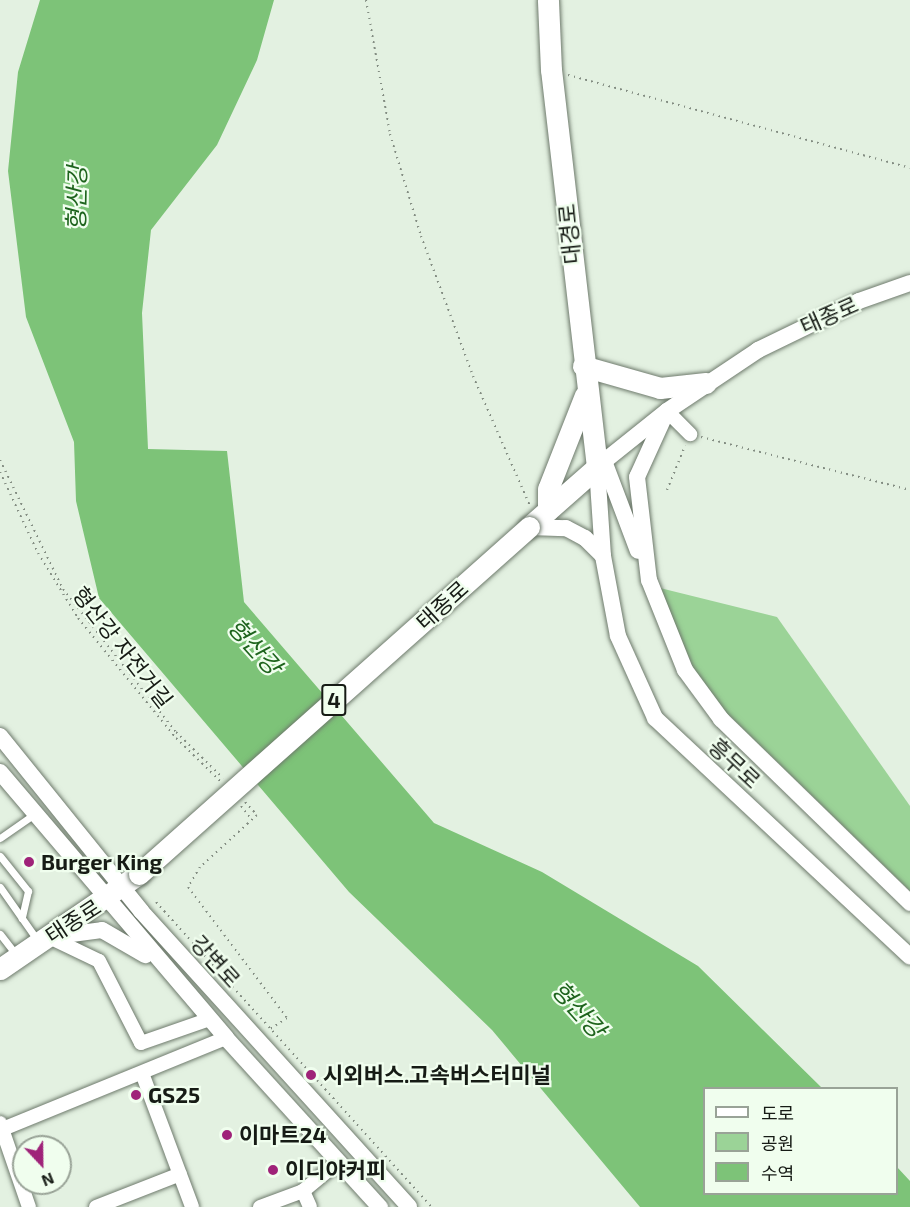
<!DOCTYPE html>
<meta charset="utf-8">
<style>
body{margin:0}
#map{position:relative;width:910px;height:1207px;overflow:hidden;background:#e3f1e1;font-family:"Exo 2","Noto Sans KR",sans-serif}
div>[style]{position:absolute}
[style*='--x']{left:calc(var(--x)*1px);top:calc(var(--y)*1px);width:calc(var(--w)*1px);rotate:calc(var(--a)*1deg)}
.green>*{inset:0;background:#9bd397}
.water>*{inset:0;background:#7dc378}
.path>*{height:2px;margin-top:-1px;transform-origin:0;background:repeating-linear-gradient(90deg,#838d82 0 1.5px,transparent 0 6px)}
.roads{filter:drop-shadow(0 0 2px #6e7a6c) drop-shadow(0 0 2px #6e7a6c)}
.service>*{height:7px;margin:-3.5px;padding:0 3.5px;transform-origin:3.5px;border-radius:3.5px;background:#fff}
.minor>*{height:14px;margin:-7px;padding:0 7px;transform-origin:7px;border-radius:7px;background:#fff}
.tertiary>*{height:16px;margin:-8px;padding:0 8px;transform-origin:8px;border-radius:8px;background:#fff}
.primary>*{height:21px;margin:-10.5px;padding:0 10.5px;transform-origin:10.5px;border-radius:10.5px;background:#fff}
.bridges{filter:drop-shadow(0 0 2px #6e7a6c) drop-shadow(0 0 2px #6e7a6c)}
.primary-bridge>*{height:21px;margin:-10.5px;padding:0 10.5px;transform-origin:10.5px;border-radius:10.5px;background:#fff}
.dots>*{width:16px;height:16px;translate:-50% -50%;box-sizing:border-box;border:3px solid #f0feee;border-radius:50%}
span{translate:-50% -50%;white-space:nowrap;text-align:center;line-height:1.15;-webkit-text-stroke:4.5px #f0feee;paint-order:stroke}
.shield-label span{padding:2px 4px;background:#f0feee;border:2px solid;border-radius:4px;-webkit-text-stroke-width:0}
.shield-label{font-size:21px;color:#161b15;font-weight:700}
.street-label{font-size:22px;color:#161b15}
.poi-label{font-size:22px;color:#161b15;font-weight:700}
.left{translate:0 -50%;text-align:left}
.water-label{font-size:24px;color:#1e641d;font-style:italic}
.legend{position:absolute;left:703px;top:1087px;width:195px;height:108px;box-sizing:border-box;background:#f0feee;border:2px solid #99a397;margin:0;padding:8px 10px;list-style:none;font-size:18px;color:#161b15}
.legend li{display:flex;align-items:center;gap:12px;height:30px}
.legend b{width:30px;border:2px solid #99a397}
.north{position:absolute;left:12px;top:1135px;width:60px;height:60px;box-sizing:border-box;background:#f0feee;border:2px solid #99a397;border-radius:50%;rotate:158deg;font-size:16px;font-weight:700;line-height:24px;text-align:center;color:#161b15}
.north::after{content:'';display:block;margin:auto;width:21px;height:27px;background:#9f2379;clip-path:polygon(50% 0,100% 100%,50% 72%,0 100%)}
</style>
<div id="map">
<div class="green">
<i style="clip-path:polygon(660px 588px,777px 617px,910px 806px,910px 891px,702px 689px)"></i>
</div>
<div class="water">
<i style="clip-path:polygon(40px 0,274px 0,257px 60px,217px 145px,151px 230px,142px 313px,148px 449px,227px 451px,244px 602px,434px 823px,542px 872px,698px 966px,822px 1088px,704px 1088px,704px 1194px,896px 1194px,897px 1167px,910px 1181px,910px 1207px,640px 1207px,492px 1030px,349px 892px,99px 598px,76px 501px,74px 442px,26px 317px,8px 171px,18px 72px)"></i>
</div>
<div class="path">
<i style="--x:366;--y:0;--w:136;--a:79.8"></i>
<i style="--x:390;--y:134;--w:107;--a:73.1"></i>
<i style="--x:421;--y:236;--w:149;--a:69.6"></i>
<i style="--x:473;--y:376;--w:142;--a:66.3"></i>
<i style="--x:568;--y:75;--w:354;--a:15.2"></i>
<i style="--x:701;--y:437;--w:216;--a:14.2"></i>
<i style="--x:0;--y:460;--w:144;--a:64"></i>
<i style="--x:63;--y:589;--w:182;--a:51.7"></i>
<i style="--x:176;--y:732;--w:66;--a:44.4"></i>
<i style="--x:0;--y:472;--w:89;--a:64.9"></i>
<i style="--x:38;--y:553;--w:76;--a:58.4"></i>
<i style="--x:78;--y:618;--w:155;--a:50.8"></i>
<i style="--x:176;--y:738;--w:62;--a:44.3"></i>
<i style="--x:667;--y:490;--w:48;--a:-67.8"></i>
<i style="--x:245;--y:802;--w:18;--a:47"></i>
<i style="--x:257;--y:815;--w:77;--a:137.6"></i>
<i style="--x:200;--y:867;--w:23;--a:121"></i>
<i style="--x:188;--y:887;--w:164;--a:52.9"></i>
<i style="--x:287;--y:1018;--w:20;--a:147"></i>
<i style="--x:241;--y:806;--w:18;--a:52"></i>
<i style="--x:156;--y:902;--w:411;--a:47.9"></i>
</div>
<div class="roads">
<div class="service">
<i style="--x:0;--y:838;--w:40;--a:-34.9"></i>
<i style="--x:0;--y:856;--w:45;--a:51.3"></i>
<i style="--x:28;--y:891;--w:28;--a:103"></i>
<i style="--x:0;--y:887;--w:66;--a:54.9"></i>
<i style="--x:0;--y:934;--w:28;--a:52"></i>
</div>
<div class="minor">
<i style="--x:667;--y:411;--w:33;--a:45"></i>
<i style="--x:49;--y:937;--w:55;--a:25.6"></i>
<i style="--x:99;--y:961;--w:92;--a:62.9"></i>
<i style="--x:141;--y:1043;--w:73;--a:-19.2"></i>
<i style="--x:142;--y:1073;--w:143;--a:69.5"></i>
<i style="--x:0;--y:1123;--w:89;--a:71"></i>
<i style="--x:0;--y:1130;--w:244;--a:-22.2"></i>
<i style="--x:303;--y:1191;--w:17;--a:66"></i>
<i style="--x:96;--y:1207;--w:90;--a:-21.4"></i>
<i style="--x:260;--y:1207;--w:46;--a:-20.4"></i>
<i style="--x:303;--y:1191;--w:45;--a:-39.6"></i>
</div>
<div class="tertiary">
<i style="--x:667;--y:411;--w:72;--a:114.4"></i>
<i style="--x:637;--y:477;--w:104;--a:83.4"></i>
<i style="--x:649;--y:580;--w:97;--a:68.2"></i>
<i style="--x:685;--y:670;--w:61;--a:53.7"></i>
<i style="--x:721;--y:719;--w:264;--a:44.2"></i>
<i style="--x:604;--y:461;--w:96;--a:69.3"></i>
<i style="--x:529;--y:527;--w:37;--a:2"></i>
<i style="--x:566;--y:528;--w:21;--a:28"></i>
<i style="--x:585;--y:538;--w:25;--a:45"></i>
<i style="--x:603;--y:556;--w:81;--a:79.4"></i>
<i style="--x:618;--y:636;--w:90;--a:65.7"></i>
<i style="--x:655;--y:718;--w:349;--a:43.1"></i>
<i style="--x:603;--y:556;--w:89;--a:-93.9"></i>
<i style="--x:597;--y:467;--w:90;--a:-38.7"></i>
<i style="--x:667;--y:411;--w:110;--a:-33.8"></i>
<i style="--x:758;--y:350;--w:112;--a:-25.9"></i>
<i style="--x:859;--y:301;--w:54;--a:-19.4"></i>
<i style="--x:0;--y:736;--w:225;--a:51.1"></i>
<i style="--x:141;--y:911;--w:399;--a:47.8"></i>
<i style="--x:0;--y:772;--w:349;--a:49.6"></i>
<i style="--x:226;--y:1038;--w:229;--a:47.7"></i>
<i style="--x:49;--y:937;--w:53;--a:-7.5"></i>
<i style="--x:102;--y:930;--w:50;--a:30.2"></i>
</div>
<div class="primary">
<i style="--x:583;--y:366;--w:80;--a:15.9"></i>
<i style="--x:660;--y:388;--w:46;--a:-6.2"></i>
<i style="--x:548;--y:510;--w:21;--a:-90"></i>
<i style="--x:548;--y:489;--w:101;--a:-68.5"></i>
<i style="--x:529;--y:527;--w:91;--a:-41.4"></i>
<i style="--x:597;--y:467;--w:400;--a:-96.6"></i>
<i style="--x:551;--y:70;--w:70;--a:-92.5"></i>
<i style="--x:0;--y:969;--w:168;--a:-34.4"></i>
</div>
</div>
<div class="bridges">
<div class="primary-bridge">
<i style="--x:139;--y:874;--w:522;--a:-41.66"></i>
</div>
</div>
<div class="dots">
<i style="left:29px;top:862px;background:#9f2379"></i>
<i style="left:311px;top:1075px;background:#9f2379"></i>
<i style="left:136px;top:1095px;background:#9f2379"></i>
<i style="left:227px;top:1135px;background:#9f2379"></i>
<i style="left:273px;top:1170px;background:#9f2379"></i>
</div>
<div class="shield-label">
<span style="left:334px;top:700px">4</span>
</div>
<div class="street-label">
<span style="left:569px;top:234px;rotate:-96deg">대경로</span>
<span style="left:829px;top:315px;rotate:-24deg">태종로</span>
<span style="left:442px;top:605px;rotate:-42deg">태종로</span>
<span style="left:123px;top:647px;rotate:52deg">형산강 자전거길</span>
<span style="left:735px;top:763px;rotate:43deg">흥무로</span>
<span style="left:73px;top:921px;rotate:-33deg">태종로</span>
<span style="left:216px;top:961px;rotate:48deg">강변로</span>
</div>
<div class="poi-label">
<span class="left" style="left:41px;top:862px">Burger King</span>
<span class="left" style="left:323px;top:1075px">시외버스.고속버스터미널</span>
<span class="left" style="left:148px;top:1095px">GS25</span>
<span class="left" style="left:239px;top:1135px">이마트24</span>
<span class="left" style="left:285px;top:1170px">이디야커피</span>
</div>
<div class="water-label">
<span style="left:76px;top:198px;rotate:-89deg">형산강</span>
<span style="left:255px;top:646px;rotate:48deg">형산강</span>
<span style="left:579px;top:1009px;rotate:48deg">형산강</span>
</div>
<ul class="legend">
<li><b style="height:8px;background:#fff"></b>도로</li>
<li><b style="height:16px;background:#9bd397"></b>공원</li>
<li><b style="height:16px;background:#7dc378"></b>수역</li>
</ul>
<div class="north">N</div>
</div>
